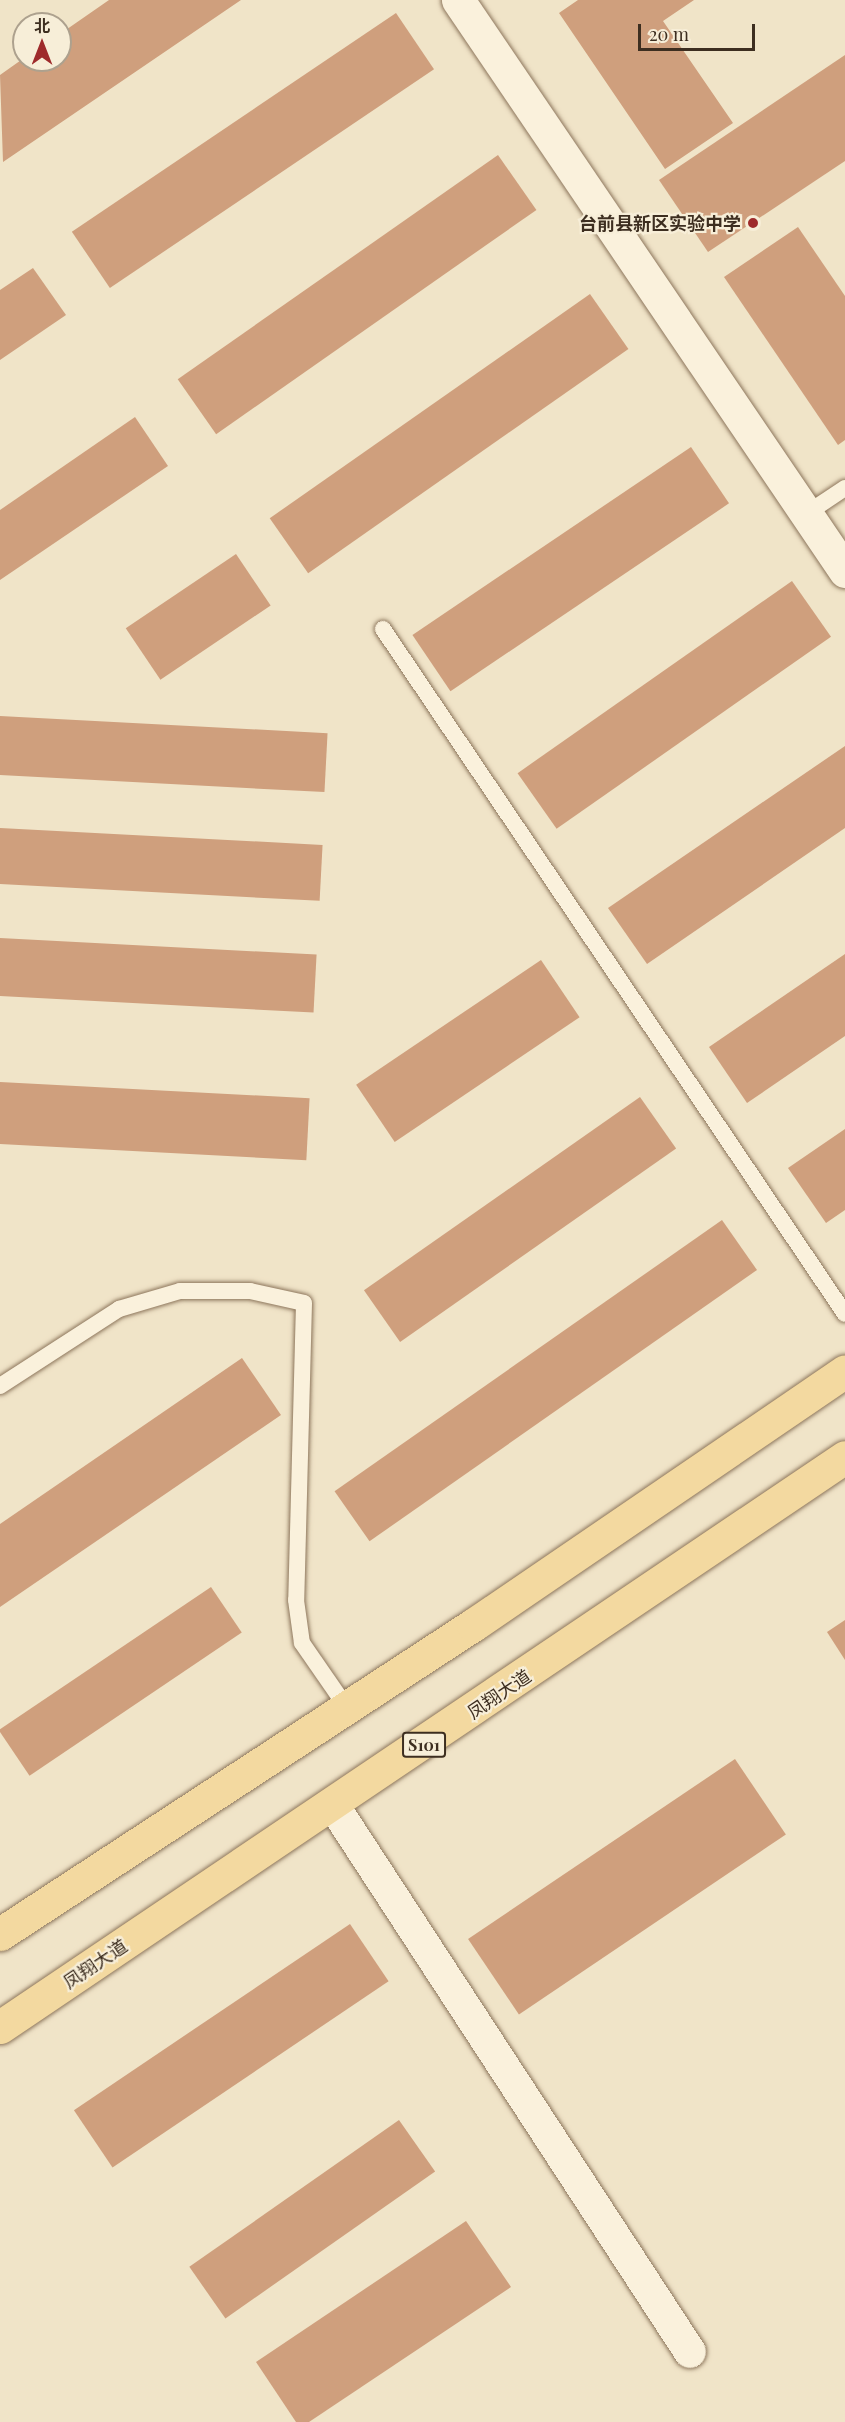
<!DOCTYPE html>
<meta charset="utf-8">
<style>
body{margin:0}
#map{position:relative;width:845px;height:2422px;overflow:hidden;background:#f0e4c8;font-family:"Playfair Display","Noto Sans SC",serif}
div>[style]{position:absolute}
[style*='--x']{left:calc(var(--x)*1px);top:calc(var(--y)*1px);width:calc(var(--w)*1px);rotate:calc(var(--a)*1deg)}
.building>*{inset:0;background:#cf9f7d;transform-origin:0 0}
.roads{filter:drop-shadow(0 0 2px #8d765c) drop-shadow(0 0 2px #8d765c)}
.lane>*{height:16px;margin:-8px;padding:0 8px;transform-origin:8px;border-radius:8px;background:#faf1dc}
.street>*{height:32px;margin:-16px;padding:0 16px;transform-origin:16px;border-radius:16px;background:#faf1dc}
.secondary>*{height:33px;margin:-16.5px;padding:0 16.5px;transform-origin:16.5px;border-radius:16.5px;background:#faf1dc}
.primary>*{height:33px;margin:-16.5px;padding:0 16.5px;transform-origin:16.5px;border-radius:16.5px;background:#f3d9a0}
.dots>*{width:16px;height:16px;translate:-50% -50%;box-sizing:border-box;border:3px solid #f7eed8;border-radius:50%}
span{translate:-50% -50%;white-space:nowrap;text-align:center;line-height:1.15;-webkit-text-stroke:4.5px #f7eed8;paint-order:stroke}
.shield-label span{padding:2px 4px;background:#f7eed8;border:2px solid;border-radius:4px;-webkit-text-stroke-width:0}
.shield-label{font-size:16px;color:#3d2e20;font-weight:700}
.poi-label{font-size:18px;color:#3d2e20;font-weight:700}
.right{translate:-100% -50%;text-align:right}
.street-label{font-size:18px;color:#3d2e20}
.north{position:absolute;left:12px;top:12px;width:60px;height:60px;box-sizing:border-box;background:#f7eed8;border:2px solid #ada18e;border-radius:50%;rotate:0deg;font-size:16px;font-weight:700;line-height:24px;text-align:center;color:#3d2e20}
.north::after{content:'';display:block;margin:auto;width:21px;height:27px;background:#9e2a2b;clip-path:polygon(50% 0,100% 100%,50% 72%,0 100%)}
.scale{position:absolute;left:638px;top:24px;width:117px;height:27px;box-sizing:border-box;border:3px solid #3d2e20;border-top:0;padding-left:8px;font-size:18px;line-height:21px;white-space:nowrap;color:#3d2e20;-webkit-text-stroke:4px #f7eed8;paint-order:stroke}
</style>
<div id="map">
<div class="building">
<i style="clip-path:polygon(109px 0,241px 0,3px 162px,0 75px,24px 58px,60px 60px,60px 34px)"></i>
<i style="clip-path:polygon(578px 0,694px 0,663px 21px,733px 123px,665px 169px,559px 13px)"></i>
<i style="left:396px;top:13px;width:68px;height:391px;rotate:56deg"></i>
<i style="clip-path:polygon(845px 55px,845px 161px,708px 252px,659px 180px)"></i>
<i style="left:498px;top:155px;width:67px;height:391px;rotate:55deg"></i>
<i style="clip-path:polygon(798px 227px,845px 296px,845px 440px,838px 445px,724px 277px)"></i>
<i style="clip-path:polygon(33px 268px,66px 315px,0 360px,0 290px)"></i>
<i style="left:590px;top:294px;width:67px;height:391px;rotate:55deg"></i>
<i style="clip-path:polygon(135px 417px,168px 466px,0 580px,0 510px)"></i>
<i style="left:691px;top:447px;width:68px;height:336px;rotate:56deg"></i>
<i style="left:236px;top:554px;width:62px;height:133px;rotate:56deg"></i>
<i style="left:792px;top:581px;width:68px;height:335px;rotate:55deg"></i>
<i style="left:0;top:716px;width:328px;height:59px;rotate:3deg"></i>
<i style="clip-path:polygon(845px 746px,845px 828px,647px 964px,608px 908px)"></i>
<i style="left:0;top:828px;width:323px;height:56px;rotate:3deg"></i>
<i style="left:0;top:938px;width:317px;height:58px;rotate:3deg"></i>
<i style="clip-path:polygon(845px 954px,845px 1036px,747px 1103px,709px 1047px)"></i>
<i style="left:541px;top:960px;width:69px;height:223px;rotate:56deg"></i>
<i style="left:0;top:1082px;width:310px;height:62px;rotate:3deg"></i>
<i style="left:640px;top:1097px;width:63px;height:337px;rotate:55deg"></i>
<i style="clip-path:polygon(845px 1129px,845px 1210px,826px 1223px,788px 1168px)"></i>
<i style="left:722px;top:1220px;width:61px;height:473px;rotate:55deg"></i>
<i style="clip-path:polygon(242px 1358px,281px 1415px,0 1607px,0 1524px)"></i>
<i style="left:211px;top:1587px;width:55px;height:256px;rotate:56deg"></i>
<i style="clip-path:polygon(845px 1620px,845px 1660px,827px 1632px)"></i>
<i style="left:735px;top:1759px;width:91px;height:322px;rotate:56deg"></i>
<i style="left:350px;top:1924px;width:69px;height:333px;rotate:56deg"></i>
<i style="left:399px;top:2120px;width:63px;height:256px;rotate:55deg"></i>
<i style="clip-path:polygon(466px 2221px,511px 2287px,309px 2422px,296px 2422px,256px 2362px)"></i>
</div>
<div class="roads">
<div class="lane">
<i style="--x:806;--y:514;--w:47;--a:-33.7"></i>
<i style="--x:383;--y:629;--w:826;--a:56"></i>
<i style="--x:0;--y:1386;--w:142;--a:-32.9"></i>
<i style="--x:119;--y:1309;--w:64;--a:-16.4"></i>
<i style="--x:180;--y:1291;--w:70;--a:0"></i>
<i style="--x:250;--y:1291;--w:55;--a:12.5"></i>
<i style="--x:304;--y:1303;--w:297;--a:91.5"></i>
<i style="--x:296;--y:1600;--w:43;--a:82.1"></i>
<i style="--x:302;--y:1643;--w:79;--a:55.3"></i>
</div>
<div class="street">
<i style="--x:333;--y:1805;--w:653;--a:56.87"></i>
</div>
<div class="secondary">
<i style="--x:458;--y:0;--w:690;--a:55.87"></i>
</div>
<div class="primary">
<i style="--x:0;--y:1934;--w:565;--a:-33.16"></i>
<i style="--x:473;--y:1625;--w:450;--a:-34.3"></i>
<i style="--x:0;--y:2027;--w:1019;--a:-34"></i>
</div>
</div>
<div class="dots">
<i style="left:753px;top:223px;background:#9e2a2b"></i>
</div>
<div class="shield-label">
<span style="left:424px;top:1745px">S101</span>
</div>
<div class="poi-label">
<span class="right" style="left:741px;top:223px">台前县新区实验中学</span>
</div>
<div class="street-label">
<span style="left:499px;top:1694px;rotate:-34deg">凤翔大道</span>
<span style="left:95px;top:1964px;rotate:-34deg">凤翔大道</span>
</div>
<div class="north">北</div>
<div class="scale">20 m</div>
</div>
